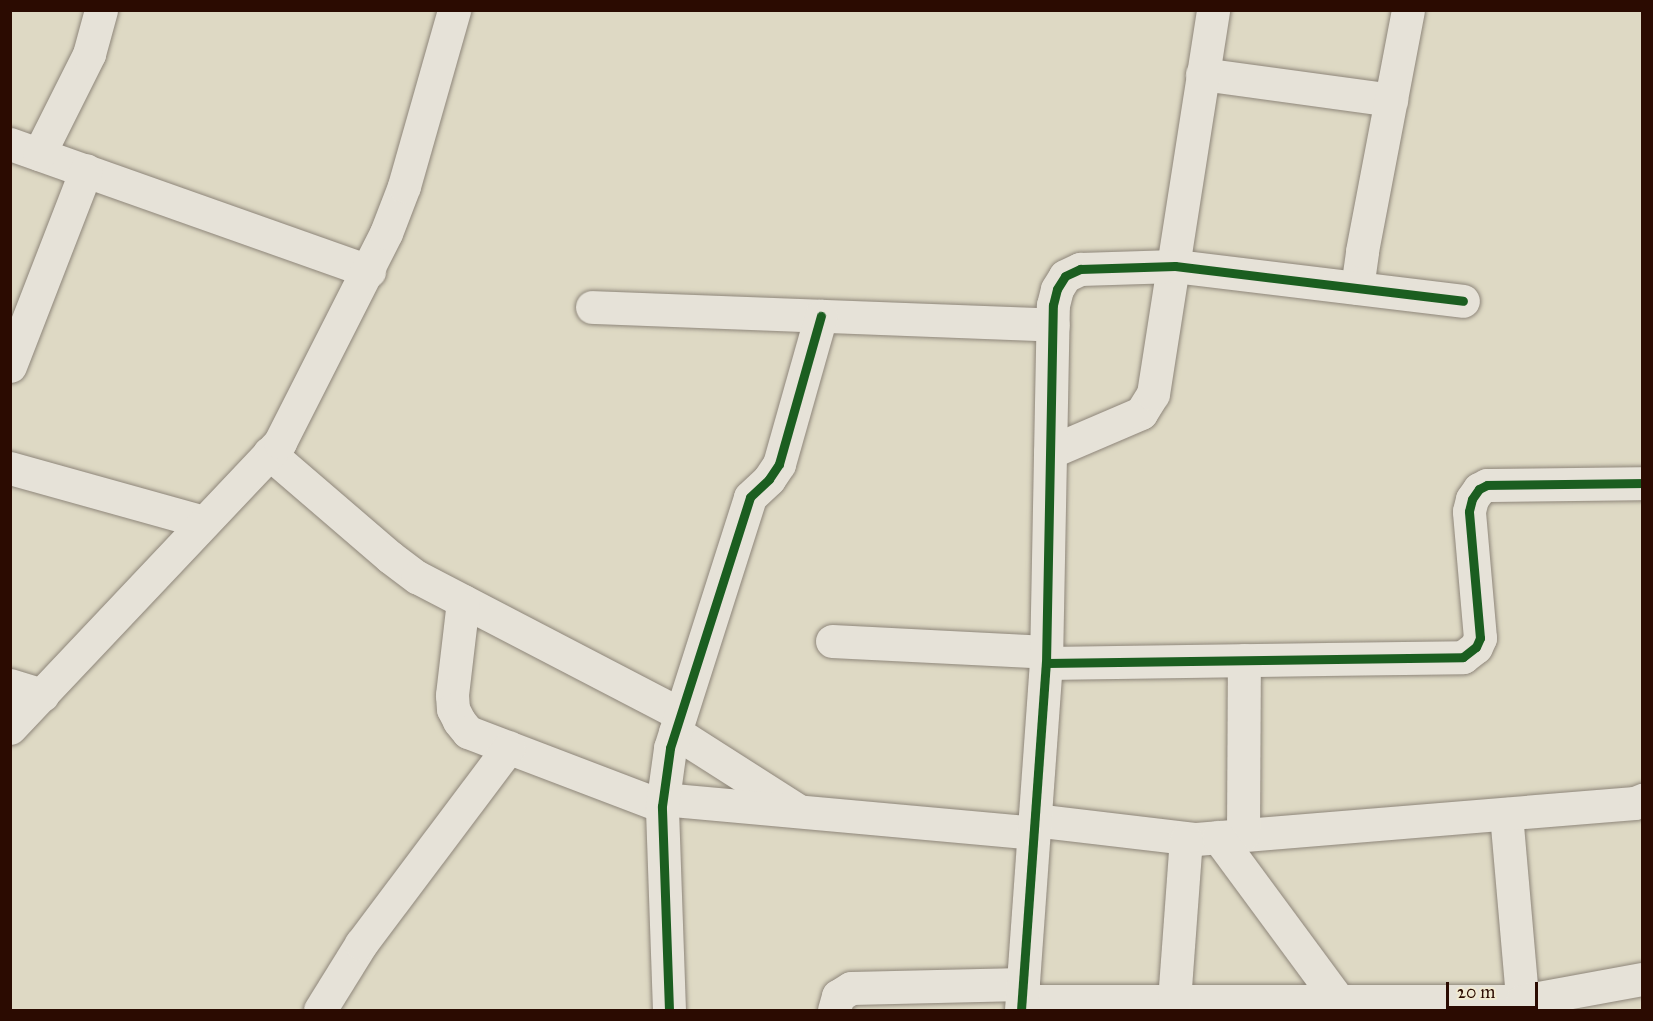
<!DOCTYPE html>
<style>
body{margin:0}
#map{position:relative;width:1653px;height:1021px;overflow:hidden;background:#ded9c4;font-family:"IM FELL Great Primer",serif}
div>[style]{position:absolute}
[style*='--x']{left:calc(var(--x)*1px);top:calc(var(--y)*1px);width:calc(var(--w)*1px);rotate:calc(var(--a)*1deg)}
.roads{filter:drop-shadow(0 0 2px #8e867a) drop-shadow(0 0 2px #8e867a)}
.street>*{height:33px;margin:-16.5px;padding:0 16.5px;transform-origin:16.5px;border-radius:16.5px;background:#e6e2d8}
.secondary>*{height:33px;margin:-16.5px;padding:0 16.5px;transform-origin:16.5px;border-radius:16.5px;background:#e6e2d8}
.cycleway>*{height:9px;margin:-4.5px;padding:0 4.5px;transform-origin:4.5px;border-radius:4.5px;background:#1b5e20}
span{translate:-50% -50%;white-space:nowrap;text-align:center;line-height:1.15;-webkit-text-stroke:4.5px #f1ead2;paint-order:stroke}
.frame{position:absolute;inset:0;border:12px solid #2b0b01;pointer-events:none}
.scale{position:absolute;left:1446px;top:982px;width:92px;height:27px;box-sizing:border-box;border:3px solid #2b0b01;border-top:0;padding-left:8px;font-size:18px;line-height:21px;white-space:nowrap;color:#2b0b01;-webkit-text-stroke:4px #f1ead2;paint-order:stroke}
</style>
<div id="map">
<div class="roads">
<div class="street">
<i style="--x:1202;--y:74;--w:191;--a:7.8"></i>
<i style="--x:10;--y:144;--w:381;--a:19.5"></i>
<i style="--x:39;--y:154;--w:112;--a:-63.4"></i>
<i style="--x:89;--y:54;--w:46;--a:-74.7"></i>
<i style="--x:1357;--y:288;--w:37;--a:-82"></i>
<i style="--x:1362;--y:251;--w:245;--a:-79.2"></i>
<i style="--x:592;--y:307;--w:461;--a:2.2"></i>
<i style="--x:10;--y:366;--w:210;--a:-68.8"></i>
<i style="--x:1050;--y:452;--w:99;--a:-23.2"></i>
<i style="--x:1141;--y:413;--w:22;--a:-58"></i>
<i style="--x:1153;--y:394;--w:389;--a:-81.1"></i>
<i style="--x:269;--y:453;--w:160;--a:40.7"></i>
<i style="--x:390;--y:557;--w:34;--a:37"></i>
<i style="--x:417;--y:577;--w:297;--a:27.5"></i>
<i style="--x:10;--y:468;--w:200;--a:15.6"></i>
<i style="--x:463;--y:601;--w:95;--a:96.7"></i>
<i style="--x:452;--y:695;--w:14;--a:86"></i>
<i style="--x:453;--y:709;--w:13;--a:63"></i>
<i style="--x:459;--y:721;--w:14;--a:51"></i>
<i style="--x:468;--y:732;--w:208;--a:20.9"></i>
<i style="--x:832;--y:641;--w:215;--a:2.9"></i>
<i style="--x:1046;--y:663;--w:417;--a:-0.8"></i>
<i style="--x:1463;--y:657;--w:16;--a:-38"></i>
<i style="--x:1476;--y:647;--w:10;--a:-66"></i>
<i style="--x:1480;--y:638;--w:127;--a:-95"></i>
<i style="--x:1469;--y:511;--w:12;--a:-76"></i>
<i style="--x:1472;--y:499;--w:12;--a:-55"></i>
<i style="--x:1479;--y:489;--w:9;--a:-27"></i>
<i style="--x:1487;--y:485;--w:155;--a:-0.7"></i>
<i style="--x:10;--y:685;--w:34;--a:17"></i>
<i style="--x:675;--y:732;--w:143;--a:32.5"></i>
<i style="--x:662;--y:799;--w:373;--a:5.2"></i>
<i style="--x:1506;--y:814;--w:197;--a:85"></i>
<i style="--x:1034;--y:820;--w:163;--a:6.7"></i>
<i style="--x:1196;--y:839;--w:440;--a:-4.7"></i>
<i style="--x:1635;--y:803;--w:8;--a:-23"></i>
<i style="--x:1243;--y:835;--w:175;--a:-89.7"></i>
<i style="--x:1218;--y:837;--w:204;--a:53.6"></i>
<i style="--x:1022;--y:1001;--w:500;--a:0"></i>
<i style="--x:1522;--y:1001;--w:122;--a:-10.4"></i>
<i style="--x:1174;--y:1001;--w:162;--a:-85.8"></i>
<i style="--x:320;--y:1010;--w:78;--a:-58.2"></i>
<i style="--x:361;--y:944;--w:246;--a:-53.1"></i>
<i style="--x:669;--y:1010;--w:204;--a:-92"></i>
<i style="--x:662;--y:806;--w:59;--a:-82.1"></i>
<i style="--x:670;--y:748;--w:263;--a:-72.3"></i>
<i style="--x:750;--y:497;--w:26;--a:-43"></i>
<i style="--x:769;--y:479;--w:18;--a:-56"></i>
<i style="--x:779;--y:464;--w:154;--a:-74.2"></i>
<i style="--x:834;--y:1010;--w:15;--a:-74"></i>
<i style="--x:838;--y:996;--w:15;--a:-32"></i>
<i style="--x:851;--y:988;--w:172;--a:-1.3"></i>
<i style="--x:1021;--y:1010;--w:348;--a:-85.9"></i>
<i style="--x:1046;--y:663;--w:358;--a:-88.9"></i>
<i style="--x:1053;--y:305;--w:16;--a:-76"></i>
<i style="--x:1057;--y:289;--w:15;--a:-58"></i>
<i style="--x:1065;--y:276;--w:17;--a:-25"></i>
<i style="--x:1080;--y:269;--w:95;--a:-1.8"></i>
<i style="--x:1175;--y:266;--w:290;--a:6.9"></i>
</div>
<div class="secondary">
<i style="--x:10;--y:728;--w:393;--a:-46.6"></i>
<i style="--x:280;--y:442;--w:234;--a:-63.1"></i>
<i style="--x:386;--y:233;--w:50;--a:-69"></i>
<i style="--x:404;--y:186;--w:183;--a:-74.1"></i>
</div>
</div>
<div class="cycleway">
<i style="--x:1046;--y:663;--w:417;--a:-0.8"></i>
<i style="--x:1463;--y:657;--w:16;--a:-38"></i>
<i style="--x:1476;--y:647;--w:10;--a:-66"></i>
<i style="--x:1480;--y:638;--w:127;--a:-95"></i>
<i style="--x:1469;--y:511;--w:12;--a:-76"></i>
<i style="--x:1472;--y:499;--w:12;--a:-55"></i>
<i style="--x:1479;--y:489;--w:9;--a:-27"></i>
<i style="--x:1487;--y:485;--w:155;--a:-0.7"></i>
<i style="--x:669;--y:1010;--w:204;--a:-92"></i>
<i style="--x:662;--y:806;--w:59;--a:-82.1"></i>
<i style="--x:670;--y:748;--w:263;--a:-72.3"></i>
<i style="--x:750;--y:497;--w:26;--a:-43"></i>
<i style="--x:769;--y:479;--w:18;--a:-56"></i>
<i style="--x:779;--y:464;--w:154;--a:-74.2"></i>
<i style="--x:1021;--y:1010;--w:348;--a:-85.9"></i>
<i style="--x:1046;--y:663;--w:358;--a:-88.9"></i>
<i style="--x:1053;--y:305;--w:16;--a:-76"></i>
<i style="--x:1057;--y:289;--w:15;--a:-58"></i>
<i style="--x:1065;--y:276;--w:17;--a:-25"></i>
<i style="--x:1080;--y:269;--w:95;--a:-1.8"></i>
<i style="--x:1175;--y:266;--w:290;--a:6.9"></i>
</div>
<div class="frame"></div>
<div class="scale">20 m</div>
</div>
